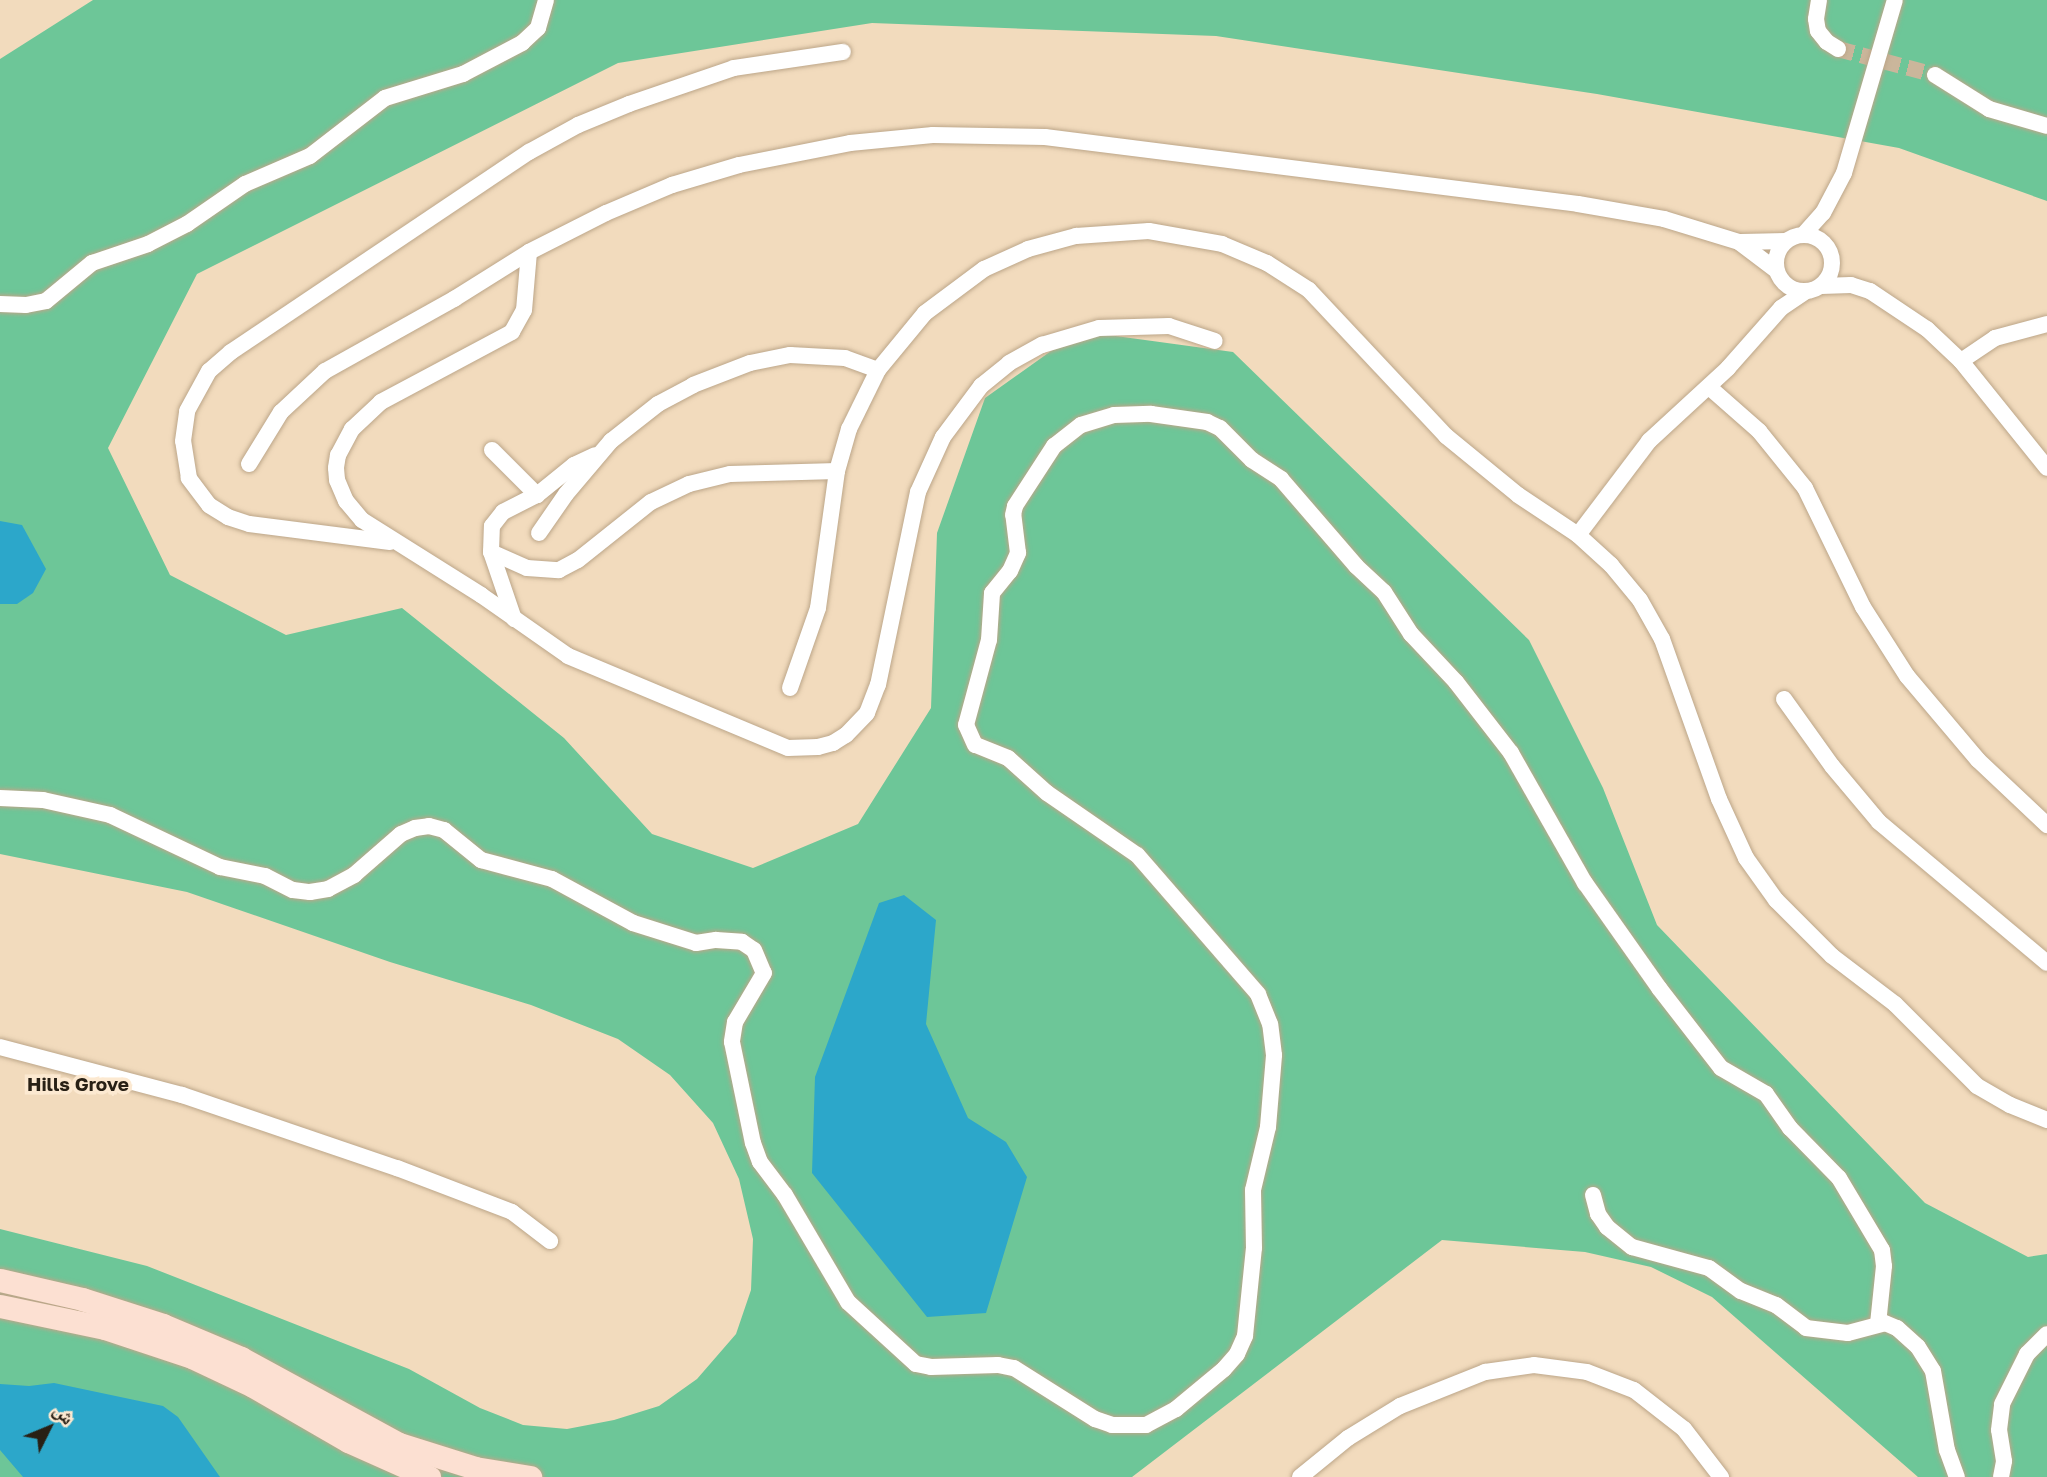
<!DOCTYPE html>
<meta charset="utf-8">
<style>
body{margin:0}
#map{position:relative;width:2047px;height:1477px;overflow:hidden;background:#f2dbbd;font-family:"Golos Text","Noto Naskh Arabic",sans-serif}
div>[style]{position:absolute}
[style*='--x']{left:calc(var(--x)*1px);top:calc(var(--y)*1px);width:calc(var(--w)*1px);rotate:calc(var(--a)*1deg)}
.green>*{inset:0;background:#6dc698}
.water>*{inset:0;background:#2ca7ca}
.street-tunnel>*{height:16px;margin-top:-8px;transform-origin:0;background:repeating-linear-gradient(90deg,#cab69b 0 16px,transparent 0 24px)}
.roads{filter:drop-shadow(0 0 2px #bca689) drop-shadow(0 0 2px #bca689)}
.street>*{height:16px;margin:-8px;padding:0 8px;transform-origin:8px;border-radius:8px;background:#fff}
.street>.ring{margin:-8px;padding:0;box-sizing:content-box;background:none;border:16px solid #fff;border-radius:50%}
.secondary>*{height:23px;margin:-11.5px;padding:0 11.5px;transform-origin:11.5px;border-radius:11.5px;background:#fce0d2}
span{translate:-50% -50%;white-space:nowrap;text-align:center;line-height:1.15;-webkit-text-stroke:7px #fce9d1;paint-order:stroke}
.neighbourhood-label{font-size:19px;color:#282015;font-weight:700}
.north{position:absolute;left:14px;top:1393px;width:70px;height:70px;-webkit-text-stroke:5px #fce9d1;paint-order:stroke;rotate:47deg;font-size:19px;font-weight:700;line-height:28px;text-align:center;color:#282015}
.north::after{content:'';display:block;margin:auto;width:24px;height:32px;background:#282015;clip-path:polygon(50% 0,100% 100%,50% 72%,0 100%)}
</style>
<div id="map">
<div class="green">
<i style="clip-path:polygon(93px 0,2047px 0,2047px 201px,1899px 148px,1597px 94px,1216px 36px,872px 23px,618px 63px,197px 274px,108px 448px,170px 575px,286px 635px,402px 608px,564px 738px,652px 834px,753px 868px,858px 824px,931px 708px,937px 533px,985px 398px,1079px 331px,1233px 352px,1529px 640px,1603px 788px,1657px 925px,1925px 1203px,2028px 1257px,2047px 1254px,2047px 1477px,1918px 1477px,1712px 1297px,1651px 1267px,1585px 1252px,1442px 1240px,1132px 1477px,0 1477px,0 1229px,147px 1266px,409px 1369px,480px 1408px,523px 1425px,567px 1429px,614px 1420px,659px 1406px,697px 1379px,736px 1334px,751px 1290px,753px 1239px,739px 1179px,713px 1123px,670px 1075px,618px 1039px,531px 1005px,390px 962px,187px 892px,0 854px,0 59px)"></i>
</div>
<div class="water">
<i style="clip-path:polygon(0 521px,22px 525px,46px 569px,33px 593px,17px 604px,0 604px)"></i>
<i style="clip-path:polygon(904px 895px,936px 920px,926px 1024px,968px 1118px,1006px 1142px,1027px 1177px,986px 1313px,927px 1317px,812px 1173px,815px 1077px,879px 903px)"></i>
<i style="clip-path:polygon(54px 1383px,163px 1406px,178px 1417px,220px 1477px,23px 1477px,0 1450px,0 1384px,29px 1386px)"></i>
</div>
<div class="street-tunnel">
<i style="--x:1838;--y:49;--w:100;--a:15"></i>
</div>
<div class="roads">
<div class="street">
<i style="--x:1819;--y:0;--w:19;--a:99"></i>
<i style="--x:1816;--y:19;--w:12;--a:81"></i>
<i style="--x:1818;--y:31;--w:14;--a:51"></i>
<i style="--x:1827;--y:42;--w:13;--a:32"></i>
<i style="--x:1935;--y:75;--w:64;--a:32.2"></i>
<i style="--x:1989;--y:109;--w:60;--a:16.3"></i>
<i class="ring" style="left:1776px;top:235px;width:40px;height:40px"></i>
<i style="--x:1803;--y:235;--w:30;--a:-48"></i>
<i style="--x:1823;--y:213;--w:45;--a:-62.3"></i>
<i style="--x:1844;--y:173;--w:180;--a:-73.6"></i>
<i style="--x:1741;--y:242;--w:45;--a:-1.3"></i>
<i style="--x:529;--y:252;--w:58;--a:94.9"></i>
<i style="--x:524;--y:310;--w:25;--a:119"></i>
<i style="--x:512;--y:332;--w:149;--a:151.9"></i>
<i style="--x:381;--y:402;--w:40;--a:137"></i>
<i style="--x:352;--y:429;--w:30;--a:118"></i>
<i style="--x:338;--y:455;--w:13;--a:99"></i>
<i style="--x:336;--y:468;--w:12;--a:85"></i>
<i style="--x:337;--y:480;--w:23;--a:67"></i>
<i style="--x:346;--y:501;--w:25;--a:50"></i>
<i style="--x:362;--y:520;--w:141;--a:32.2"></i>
<i style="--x:481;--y:595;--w:106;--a:35"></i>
<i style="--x:568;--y:656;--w:238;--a:22.7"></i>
<i style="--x:788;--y:748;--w:30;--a:-2"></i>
<i style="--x:818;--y:747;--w:16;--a:-15"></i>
<i style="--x:833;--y:743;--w:15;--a:-32"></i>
<i style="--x:846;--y:735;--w:30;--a:-46"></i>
<i style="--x:867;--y:713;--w:30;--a:-69"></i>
<i style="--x:878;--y:685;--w:197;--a:-78.3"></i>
<i style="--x:918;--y:492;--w:60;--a:-65.6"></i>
<i style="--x:943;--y:437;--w:64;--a:-53.3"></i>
<i style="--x:981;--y:386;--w:36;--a:-39"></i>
<i style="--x:1009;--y:363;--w:38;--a:-29"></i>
<i style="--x:1042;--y:345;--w:59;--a:-16.6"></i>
<i style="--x:1099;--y:328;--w:70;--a:-1.6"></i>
<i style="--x:1169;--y:326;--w:48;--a:18.1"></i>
<i style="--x:1821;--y:286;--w:30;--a:-2"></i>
<i style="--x:1851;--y:285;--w:20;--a:18"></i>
<i style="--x:1870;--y:291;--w:69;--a:33.7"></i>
<i style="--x:1927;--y:329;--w:47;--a:43.3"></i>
<i style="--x:1961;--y:361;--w:137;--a:51.2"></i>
<i style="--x:0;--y:304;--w:26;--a:2"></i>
<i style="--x:26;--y:305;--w:20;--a:-11"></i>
<i style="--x:46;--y:301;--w:60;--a:-39.6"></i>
<i style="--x:92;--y:263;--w:59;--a:-18.7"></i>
<i style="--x:148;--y:244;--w:44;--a:-27.1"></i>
<i style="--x:187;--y:224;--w:70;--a:-34.6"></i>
<i style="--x:245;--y:184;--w:71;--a:-23.3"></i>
<i style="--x:310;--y:156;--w:95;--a:-37.7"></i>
<i style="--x:385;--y:98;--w:82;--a:-17.1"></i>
<i style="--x:463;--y:74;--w:67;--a:-27.7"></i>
<i style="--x:522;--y:43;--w:22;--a:-43"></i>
<i style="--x:538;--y:28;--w:29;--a:-74"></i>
<i style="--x:1961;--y:361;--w:41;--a:-34.1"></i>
<i style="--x:1995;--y:338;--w:54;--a:-15.1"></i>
<i style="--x:1709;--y:387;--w:67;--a:41.3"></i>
<i style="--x:1759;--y:431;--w:73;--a:51.1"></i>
<i style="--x:1805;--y:488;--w:132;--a:64"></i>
<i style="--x:1863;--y:607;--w:82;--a:57.5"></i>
<i style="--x:1907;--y:676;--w:110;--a:49.8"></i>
<i style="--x:1978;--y:760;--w:95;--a:43.3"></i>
<i style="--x:492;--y:450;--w:64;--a:45"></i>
<i style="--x:249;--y:464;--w:61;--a:-58.4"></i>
<i style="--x:281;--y:412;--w:60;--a:-43"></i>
<i style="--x:325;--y:371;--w:148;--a:-29.2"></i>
<i style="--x:454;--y:299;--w:89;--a:-32.1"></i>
<i style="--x:529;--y:252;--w:86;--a:-26.9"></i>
<i style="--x:606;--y:213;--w:72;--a:-23"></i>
<i style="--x:672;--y:185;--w:70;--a:-16.6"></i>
<i style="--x:739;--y:165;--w:113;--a:-11.2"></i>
<i style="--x:850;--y:143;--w:83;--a:-5.5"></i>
<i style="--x:933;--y:135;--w:112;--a:1"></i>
<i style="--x:1045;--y:137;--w:537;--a:7.16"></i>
<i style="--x:1578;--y:204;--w:87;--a:9.9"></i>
<i style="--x:1664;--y:219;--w:78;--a:17"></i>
<i style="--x:1739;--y:242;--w:46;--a:37.1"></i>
<i style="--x:539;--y:533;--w:47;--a:-55.3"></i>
<i style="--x:566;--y:494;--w:70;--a:-49.7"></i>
<i style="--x:611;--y:441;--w:60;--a:-38.2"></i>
<i style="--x:658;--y:404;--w:40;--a:-28"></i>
<i style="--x:693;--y:385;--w:61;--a:-21.1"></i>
<i style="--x:750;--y:363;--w:41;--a:-11.3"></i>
<i style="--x:790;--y:355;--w:55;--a:3.1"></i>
<i style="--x:845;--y:358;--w:35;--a:20"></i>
<i style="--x:1578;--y:535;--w:118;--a:-52.9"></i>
<i style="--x:1649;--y:441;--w:108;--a:-42.7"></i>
<i style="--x:1728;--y:368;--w:80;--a:-48.5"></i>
<i style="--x:1781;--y:308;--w:29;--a:-34"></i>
<i style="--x:390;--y:542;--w:142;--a:-172.7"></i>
<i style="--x:249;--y:524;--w:22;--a:-162"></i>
<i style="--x:228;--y:517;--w:22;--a:-148"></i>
<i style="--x:209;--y:505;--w:34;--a:-127"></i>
<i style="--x:189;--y:478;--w:37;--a:-99"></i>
<i style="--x:183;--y:441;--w:30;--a:-82"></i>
<i style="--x:187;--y:411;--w:46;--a:-61.2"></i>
<i style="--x:209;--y:371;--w:29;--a:-41"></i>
<i style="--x:231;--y:352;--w:359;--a:-33.9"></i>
<i style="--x:529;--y:152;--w:56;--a:-28.9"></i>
<i style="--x:578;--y:125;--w:55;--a:-22.4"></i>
<i style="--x:629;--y:104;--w:111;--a:-18.9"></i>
<i style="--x:734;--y:68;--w:110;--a:-8.4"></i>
<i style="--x:491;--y:552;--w:39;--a:24"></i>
<i style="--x:527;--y:568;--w:32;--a:4"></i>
<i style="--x:559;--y:570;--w:21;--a:-28"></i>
<i style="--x:578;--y:560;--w:93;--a:-38.5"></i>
<i style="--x:651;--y:502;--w:42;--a:-25.3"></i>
<i style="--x:689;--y:484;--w:42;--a:-13.7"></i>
<i style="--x:730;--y:474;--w:107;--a:-1.6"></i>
<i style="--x:514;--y:619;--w:71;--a:-108.9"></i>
<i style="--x:491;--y:552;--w:26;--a:-88"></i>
<i style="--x:492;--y:526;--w:18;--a:-52"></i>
<i style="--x:503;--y:512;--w:38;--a:-27"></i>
<i style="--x:537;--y:495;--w:48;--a:-39"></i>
<i style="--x:574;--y:465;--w:23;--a:-25"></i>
<i style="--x:790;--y:688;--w:85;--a:-70.7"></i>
<i style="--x:818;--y:608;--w:138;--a:-82.1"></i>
<i style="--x:837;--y:471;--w:44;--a:-74.1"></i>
<i style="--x:849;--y:429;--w:66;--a:-63.8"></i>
<i style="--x:878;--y:370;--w:74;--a:-50.5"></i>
<i style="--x:925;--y:313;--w:74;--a:-36.7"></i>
<i style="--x:984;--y:269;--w:48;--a:-24.4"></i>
<i style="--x:1028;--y:249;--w:50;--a:-15.2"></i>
<i style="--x:1076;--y:236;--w:73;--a:-3.9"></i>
<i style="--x:1149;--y:231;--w:74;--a:10.1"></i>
<i style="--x:1222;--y:244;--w:49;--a:22.9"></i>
<i style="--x:1267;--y:263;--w:50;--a:32.7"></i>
<i style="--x:1309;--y:290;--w:200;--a:46.8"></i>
<i style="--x:1446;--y:436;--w:93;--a:39.3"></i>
<i style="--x:1518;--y:495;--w:72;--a:33.7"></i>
<i style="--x:1578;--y:535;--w:45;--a:42.3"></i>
<i style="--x:1611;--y:565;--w:45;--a:50.4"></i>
<i style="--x:1640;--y:600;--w:45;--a:60.6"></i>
<i style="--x:1662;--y:639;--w:170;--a:70.4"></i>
<i style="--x:1719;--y:799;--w:65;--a:65.4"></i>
<i style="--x:1746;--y:858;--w:52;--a:54.5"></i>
<i style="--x:1776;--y:900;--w:79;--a:45"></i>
<i style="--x:1832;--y:956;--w:79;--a:37.3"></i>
<i style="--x:1895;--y:1004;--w:116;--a:45"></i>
<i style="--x:1977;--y:1086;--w:38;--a:30"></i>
<i style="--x:2010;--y:1105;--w:40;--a:22"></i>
<i style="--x:1784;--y:699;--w:82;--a:54.4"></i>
<i style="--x:1832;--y:766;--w:73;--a:50"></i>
<i style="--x:1879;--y:822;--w:219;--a:40"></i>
<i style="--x:0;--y:798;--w:43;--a:2.7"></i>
<i style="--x:43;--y:800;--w:69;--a:12.6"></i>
<i style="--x:110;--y:815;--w:122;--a:25.3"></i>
<i style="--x:220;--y:867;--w:46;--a:11.3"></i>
<i style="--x:265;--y:876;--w:31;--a:27"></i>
<i style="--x:293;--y:890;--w:17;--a:7"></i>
<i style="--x:310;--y:892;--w:18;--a:-9"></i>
<i style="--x:328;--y:889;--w:30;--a:-28"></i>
<i style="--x:354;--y:875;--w:62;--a:-41.1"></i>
<i style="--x:401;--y:834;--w:15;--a:-23"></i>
<i style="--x:415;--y:828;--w:14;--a:-8"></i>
<i style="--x:429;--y:826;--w:16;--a:15"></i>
<i style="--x:444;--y:830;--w:48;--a:39"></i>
<i style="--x:481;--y:860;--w:73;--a:15"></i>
<i style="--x:552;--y:879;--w:92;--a:28.5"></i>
<i style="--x:633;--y:923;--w:66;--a:17.6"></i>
<i style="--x:696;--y:943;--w:20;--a:-9"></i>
<i style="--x:716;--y:940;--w:26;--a:4"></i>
<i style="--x:742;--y:942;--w:14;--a:34"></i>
<i style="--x:754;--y:950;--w:25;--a:67"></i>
<i style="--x:764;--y:973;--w:57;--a:120.6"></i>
<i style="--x:735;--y:1022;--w:20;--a:99"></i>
<i style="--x:732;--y:1042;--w:103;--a:78.3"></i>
<i style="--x:753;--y:1143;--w:20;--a:70"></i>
<i style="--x:760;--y:1162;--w:41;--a:52.9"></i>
<i style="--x:785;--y:1195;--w:124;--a:59.5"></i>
<i style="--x:848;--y:1302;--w:92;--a:42.4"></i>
<i style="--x:916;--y:1364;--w:15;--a:11"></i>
<i style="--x:931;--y:1367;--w:67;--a:-1.7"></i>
<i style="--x:998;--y:1365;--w:16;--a:11"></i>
<i style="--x:1014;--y:1368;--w:96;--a:32.2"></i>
<i style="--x:1095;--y:1419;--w:18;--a:19"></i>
<i style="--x:1112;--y:1425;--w:34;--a:0"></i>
<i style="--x:1146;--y:1425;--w:34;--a:-28"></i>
<i style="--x:1176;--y:1409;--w:62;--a:-39.8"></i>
<i style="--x:1224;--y:1369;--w:20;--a:-49"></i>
<i style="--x:1237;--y:1354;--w:20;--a:-66"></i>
<i style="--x:1245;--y:1336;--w:88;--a:-84.2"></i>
<i style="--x:1254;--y:1248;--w:58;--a:-91"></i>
<i style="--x:1253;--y:1190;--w:65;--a:-76.6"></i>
<i style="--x:1268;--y:1127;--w:72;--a:-85.2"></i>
<i style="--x:1274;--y:1055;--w:31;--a:-97"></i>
<i style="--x:1270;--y:1024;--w:32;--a:-112"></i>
<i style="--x:1258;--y:994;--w:184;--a:-131"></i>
<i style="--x:1137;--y:855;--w:109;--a:-145.4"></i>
<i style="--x:1047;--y:793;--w:52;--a:-138.1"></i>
<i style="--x:1008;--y:758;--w:35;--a:-158"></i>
<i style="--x:975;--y:745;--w:22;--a:-114"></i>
<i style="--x:966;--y:725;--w:88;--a:-74.9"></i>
<i style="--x:989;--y:640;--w:47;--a:-86.3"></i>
<i style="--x:992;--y:593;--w:28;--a:-51"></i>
<i style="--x:1010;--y:571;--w:20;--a:-66"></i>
<i style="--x:1018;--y:553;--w:38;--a:-97"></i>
<i style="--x:1013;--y:515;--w:9;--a:-77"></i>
<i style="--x:1015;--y:506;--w:72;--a:-57"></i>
<i style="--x:1054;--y:446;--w:34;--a:-38"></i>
<i style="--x:1081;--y:425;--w:34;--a:-17"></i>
<i style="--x:1114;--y:415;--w:37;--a:-2"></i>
<i style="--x:1151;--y:414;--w:57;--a:8.1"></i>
<i style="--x:1207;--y:422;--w:14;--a:25"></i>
<i style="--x:1220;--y:428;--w:45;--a:45"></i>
<i style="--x:1252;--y:460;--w:35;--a:33"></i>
<i style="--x:1281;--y:479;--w:115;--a:49.2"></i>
<i style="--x:1356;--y:566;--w:38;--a:43"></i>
<i style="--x:1384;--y:592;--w:50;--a:57.3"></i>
<i style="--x:1411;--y:634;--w:66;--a:46.8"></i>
<i style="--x:1456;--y:682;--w:90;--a:52.2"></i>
<i style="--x:1511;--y:753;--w:150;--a:60.4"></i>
<i style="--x:1585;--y:883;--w:128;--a:54.8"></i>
<i style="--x:1659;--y:988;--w:101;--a:52.2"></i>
<i style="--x:1721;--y:1068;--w:52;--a:30"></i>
<i style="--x:1766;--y:1094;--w:42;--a:54.8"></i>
<i style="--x:1790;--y:1128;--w:70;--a:45.6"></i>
<i style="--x:1839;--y:1178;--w:84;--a:59.2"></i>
<i style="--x:1882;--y:1250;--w:16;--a:83"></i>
<i style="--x:1884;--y:1266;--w:58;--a:95.9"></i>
<i style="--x:0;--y:1047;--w:188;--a:14.8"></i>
<i style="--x:182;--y:1095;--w:227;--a:18.8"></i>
<i style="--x:397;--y:1168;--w:123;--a:20.9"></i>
<i style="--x:512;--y:1212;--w:48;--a:37.3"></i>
<i style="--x:1593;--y:1195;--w:20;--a:75"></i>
<i style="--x:1598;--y:1214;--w:16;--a:55"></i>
<i style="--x:1607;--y:1227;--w:32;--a:39"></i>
<i style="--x:1632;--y:1247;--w:80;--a:15.3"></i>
<i style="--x:1709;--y:1268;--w:39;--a:36"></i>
<i style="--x:1741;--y:1291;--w:38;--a:22"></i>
<i style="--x:1776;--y:1305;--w:38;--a:37"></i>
<i style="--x:1806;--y:1328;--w:42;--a:6.8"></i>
<i style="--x:1848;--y:1333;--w:38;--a:-15"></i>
<i style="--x:1885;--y:1323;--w:13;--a:23"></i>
<i style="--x:1897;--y:1328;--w:28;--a:42"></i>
<i style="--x:1918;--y:1347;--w:28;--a:58"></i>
<i style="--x:1933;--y:1371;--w:80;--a:80"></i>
<i style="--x:1947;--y:1450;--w:29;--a:70"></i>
<i style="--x:1300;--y:1477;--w:62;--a:-39.1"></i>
<i style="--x:1348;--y:1438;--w:61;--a:-31.6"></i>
<i style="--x:1400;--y:1406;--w:92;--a:-21.8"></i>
<i style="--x:1485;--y:1372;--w:49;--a:-8.1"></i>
<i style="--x:1534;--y:1365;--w:53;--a:7.5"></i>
<i style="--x:1587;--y:1372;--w:50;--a:21"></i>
<i style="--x:1634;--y:1390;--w:63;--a:38"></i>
<i style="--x:1684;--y:1429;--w:61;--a:52.4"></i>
<i style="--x:2001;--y:1477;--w:16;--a:-79"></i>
<i style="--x:2004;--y:1461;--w:31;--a:-99"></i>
<i style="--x:1999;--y:1430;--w:26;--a:-83"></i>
<i style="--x:2002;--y:1404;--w:56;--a:-63.4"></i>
<i style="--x:2027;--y:1354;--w:28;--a:-45"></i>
</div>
<div class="secondary">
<i style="--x:0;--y:1280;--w:84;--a:13"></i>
<i style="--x:82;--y:1299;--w:85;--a:17.8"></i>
<i style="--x:163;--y:1325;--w:85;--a:22.9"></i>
<i style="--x:241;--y:1358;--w:180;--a:28.6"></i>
<i style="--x:399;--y:1444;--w:80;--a:17.5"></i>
<i style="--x:475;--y:1468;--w:56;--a:9.3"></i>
<i style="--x:0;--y:1306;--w:107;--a:11.8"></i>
<i style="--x:105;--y:1328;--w:92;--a:18.4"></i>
<i style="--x:192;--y:1357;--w:68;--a:25.4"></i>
<i style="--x:253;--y:1386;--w:110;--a:30.1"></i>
<i style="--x:348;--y:1441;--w:89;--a:24"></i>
</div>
</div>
<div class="neighbourhood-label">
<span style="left:78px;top:1084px">Hills Grove</span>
</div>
<div class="north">ش</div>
</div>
